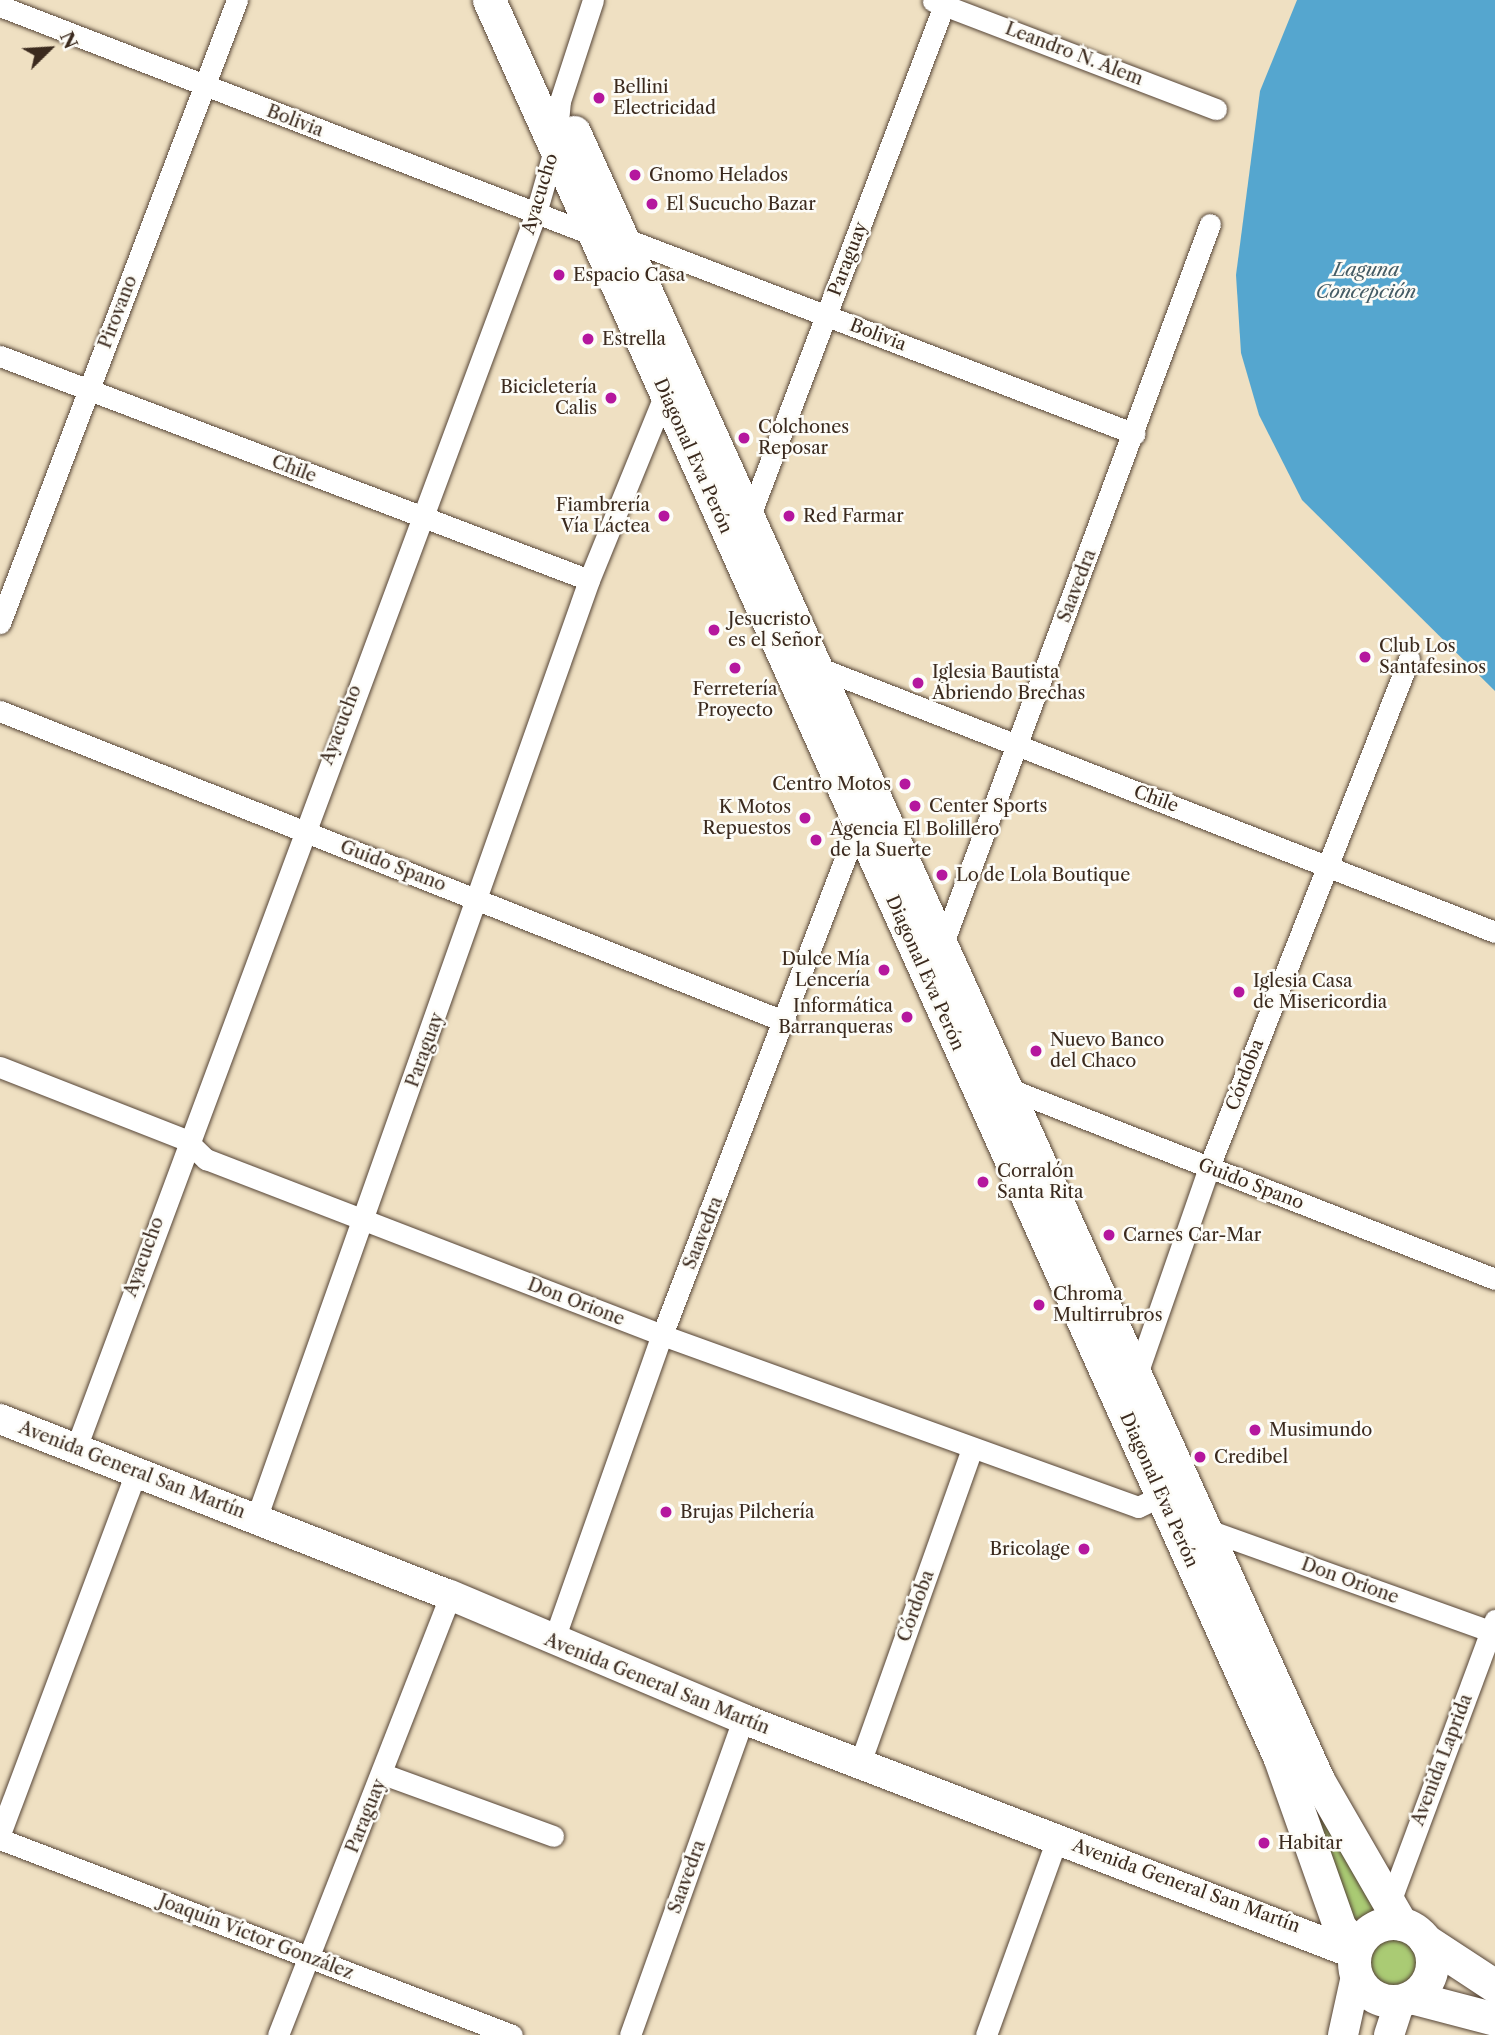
<!DOCTYPE html>
<meta charset="utf-8">
<style>
body{margin:0}
#map{position:relative;width:1495px;height:2035px;overflow:hidden;background:#efe0c2;font-family:"Libre Caslon Text",serif}
div>[style]{position:absolute}
[style*='--x']{left:calc(var(--x)*1px);top:calc(var(--y)*1px);width:calc(var(--w)*1px);rotate:calc(var(--a)*1deg)}
.green>*{inset:0;background:#aacb74}
.round{border-radius:50%}
.water>*{inset:0;background:#55a6cf}
.roads{filter:drop-shadow(0 0 2px #564537) drop-shadow(0 0 2px #564537)}
.street>*{height:21px;margin:-10.5px;padding:0 10.5px;transform-origin:10.5px;border-radius:10.5px;background:#fff}
.secondary>*{height:30px;margin:-15px;padding:0 15px;transform-origin:15px;border-radius:15px;background:#fff}
.primary>*{height:33px;margin:-16.5px;padding:0 16.5px;transform-origin:16.5px;border-radius:16.5px;background:#fff}
.primary>.ring{margin:-16.5px;padding:0;box-sizing:content-box;background:none;border:33px solid #fff;border-radius:50%}
.dots>*{width:19px;height:19px;translate:-50% -50%;box-sizing:border-box;border:4px solid #fdfcf7;border-radius:50%}
span{translate:-50% -50%;white-space:nowrap;text-align:center;line-height:1.15;-webkit-text-stroke:5px #fdfcf7;paint-order:stroke}
.street-label{font-size:18px;color:#3b2a1e}
.poi-label{font-size:18px;color:#3b2a1e}
.left{translate:0 -50%;text-align:left}
.right{translate:-100% -50%;text-align:right}
.water-label{font-size:19px;color:#455c65;font-style:italic}
.north{position:absolute;left:14px;top:14px;width:70px;height:70px;-webkit-text-stroke:5px #fdfcf7;paint-order:stroke;rotate:66deg;font-size:19px;font-weight:700;line-height:28px;text-align:center;color:#3b2a1e}
.north::after{content:'';display:block;margin:auto;width:24px;height:32px;background:#3b2a1e;clip-path:polygon(50% 0,100% 100%,50% 72%,0 100%)}
</style>
<div id="map">
<div class="green">
<i style="clip-path:polygon(1294px 1755px,1382px 1906px,1350px 1923px)"></i>
<i class="round" style="left:1366px;top:1936px;width:54px;height:54px"></i>
</div>
<div class="water">
<i style="clip-path:polygon(1297px 0,1495px 0,1495px 691px,1302px 500px,1259px 415px,1241px 353px,1236px 275px,1260px 91px)"></i>
</div>
<div class="roads">
<div class="street">
<i style="--x:933;--y:1;--w:303;--a:20.9"></i>
<i style="--x:0;--y:6;--w:633;--a:21.1"></i>
<i style="--x:621;--y:237;--w:550;--a:20.97"></i>
<i style="--x:0;--y:356;--w:630;--a:20.82"></i>
<i style="--x:749;--y:518;--w:554;--a:-69.18"></i>
<i style="--x:0;--y:623;--w:667;--a:-69.17"></i>
<i style="--x:817;--y:667;--w:728;--a:21.35"></i>
<i style="--x:0;--y:711;--w:845;--a:21.59"></i>
<i style="--x:942;--y:946;--w:770;--a:-69.64"></i>
<i style="--x:0;--y:1067;--w:200;--a:21.4"></i>
<i style="--x:186;--y:1140;--w:28;--a:44"></i>
<i style="--x:206;--y:1159;--w:489;--a:21.1"></i>
<i style="--x:662;--y:1335;--w:506;--a:19.87"></i>
<i style="--x:1138;--y:1507;--w:26;--a:-25"></i>
<i style="--x:1007;--y:1088;--w:524;--a:21.38"></i>
<i style="--x:1136;--y:1377;--w:222;--a:-70.8"></i>
<i style="--x:1209;--y:1167;--w:546;--a:-68.51"></i>
<i style="--x:76;--y:1448;--w:1318;--a:-69.57"></i>
<i style="--x:536;--y:213;--w:73;--a:-74.1"></i>
<i style="--x:556;--y:143;--w:42;--a:-84.6"></i>
<i style="--x:560;--y:101;--w:106;--a:-71.9"></i>
<i style="--x:256;--y:1519;--w:996;--a:-70.47"></i>
<i style="--x:589;--y:580;--w:201;--a:-67.8"></i>
<i style="--x:1205;--y:1529;--w:308;--a:19.7"></i>
<i style="--x:553;--y:1642;--w:326;--a:-70.5"></i>
<i style="--x:662;--y:1335;--w:546;--a:-68.98"></i>
<i style="--x:860;--y:1763;--w:333;--a:-70.4"></i>
<i style="--x:383;--y:1774;--w:181;--a:20"></i>
<i style="--x:0;--y:1834;--w:387;--a:-69.4"></i>
<i style="--x:0;--y:1839;--w:548;--a:20.95"></i>
<i style="--x:1390;--y:1902;--w:301;--a:-69.6"></i>
<i style="--x:278;--y:2035;--w:472;--a:-68.6"></i>
<i style="--x:630;--y:2035;--w:336;--a:-70.3"></i>
<i style="--x:986;--y:2035;--w:208;--a:-70.1"></i>
</div>
<div class="secondary">
<i style="--x:0;--y:1419;--w:483;--a:21.4"></i>
<i style="--x:450;--y:1595;--w:318;--a:22.9"></i>
<i style="--x:743;--y:1719;--w:656;--a:21.01"></i>
<i style="--x:1343;--y:2035;--w:60;--a:-77.6"></i>
<i style="--x:1389;--y:2035;--w:36;--a:-72"></i>
</div>
<div class="primary">
<i style="--x:489;--y:0;--w:1926;--a:65.78"></i>
<i style="--x:1279;--y:1756;--w:182;--a:70.5"></i>
<i style="--x:1340;--y:1928;--w:24;--a:45"></i>
<i style="--x:574;--y:132;--w:1808;--a:65.7"></i>
<i style="--x:1318;--y:1780;--w:166;--a:60"></i>
<i class="ring" style="left:1354px;top:1923px;width:45px;height:45px"></i>
<i style="--x:1425;--y:1940;--w:84;--a:33.3"></i>
<i style="--x:1411;--y:1997;--w:87;--a:14.7"></i>
</div>
</div>
<div class="dots">
<i style="left:599px;top:98px;background:#b5179e"></i>
<i style="left:635px;top:175px;background:#b5179e"></i>
<i style="left:652px;top:204px;background:#b5179e"></i>
<i style="left:559px;top:275px;background:#b5179e"></i>
<i style="left:588px;top:339px;background:#b5179e"></i>
<i style="left:611px;top:398px;background:#b5179e"></i>
<i style="left:744px;top:438px;background:#b5179e"></i>
<i style="left:664px;top:516px;background:#b5179e"></i>
<i style="left:789px;top:516px;background:#b5179e"></i>
<i style="left:714px;top:630px;background:#b5179e"></i>
<i style="left:1365px;top:657px;background:#b5179e"></i>
<i style="left:735px;top:668px;background:#b5179e"></i>
<i style="left:918px;top:683px;background:#b5179e"></i>
<i style="left:905px;top:784px;background:#b5179e"></i>
<i style="left:915px;top:806px;background:#b5179e"></i>
<i style="left:805px;top:818px;background:#b5179e"></i>
<i style="left:816px;top:840px;background:#b5179e"></i>
<i style="left:942px;top:875px;background:#b5179e"></i>
<i style="left:884px;top:970px;background:#b5179e"></i>
<i style="left:1239px;top:992px;background:#b5179e"></i>
<i style="left:907px;top:1017px;background:#b5179e"></i>
<i style="left:1036px;top:1051px;background:#b5179e"></i>
<i style="left:983px;top:1182px;background:#b5179e"></i>
<i style="left:1109px;top:1235px;background:#b5179e"></i>
<i style="left:1039px;top:1305px;background:#b5179e"></i>
<i style="left:1255px;top:1430px;background:#b5179e"></i>
<i style="left:1200px;top:1457px;background:#b5179e"></i>
<i style="left:666px;top:1512px;background:#b5179e"></i>
<i style="left:1084px;top:1549px;background:#b5179e"></i>
<i style="left:1264px;top:1843px;background:#b5179e"></i>
</div>
<div class="street-label">
<span style="left:1074px;top:54px;rotate:21deg">Leandro N. Alem</span>
<span style="left:295px;top:121px;rotate:21deg">Bolivia</span>
<span style="left:540px;top:194px;rotate:-73deg">Ayacucho</span>
<span style="left:848px;top:259px;rotate:-69deg">Paraguay</span>
<span style="left:118px;top:312px;rotate:-69deg">Pirovano</span>
<span style="left:878px;top:335px;rotate:21deg">Bolivia</span>
<span style="left:693px;top:456px;rotate:66deg">Diagonal Eva Perón</span>
<span style="left:294px;top:469px;rotate:21deg">Chile</span>
<span style="left:1077px;top:586px;rotate:-69deg">Saavedra</span>
<span style="left:341px;top:725px;rotate:-69deg">Ayacucho</span>
<span style="left:1156px;top:799px;rotate:20deg">Chile</span>
<span style="left:393px;top:866px;rotate:21deg">Guido Spano</span>
<span style="left:925px;top:973px;rotate:66deg">Diagonal Eva Perón</span>
<span style="left:425px;top:1050px;rotate:-70deg">Paraguay</span>
<span style="left:1245px;top:1075px;rotate:-69deg">Córdoba</span>
<span style="left:1251px;top:1184px;rotate:21deg">Guido Spano</span>
<span style="left:703px;top:1233px;rotate:-68deg">Saavedra</span>
<span style="left:144px;top:1257px;rotate:-70deg">Ayacucho</span>
<span style="left:576px;top:1302px;rotate:21deg">Don Orione</span>
<span style="left:132px;top:1470px;rotate:21deg">Avenida General San Martín</span>
<span style="left:1159px;top:1490px;rotate:66deg">Diagonal Eva Perón</span>
<span style="left:1350px;top:1581px;rotate:20deg">Don Orione</span>
<span style="left:916px;top:1606px;rotate:-70deg">Córdoba</span>
<span style="left:657px;top:1684px;rotate:22deg">Avenida General San Martín</span>
<span style="left:1442px;top:1760px;rotate:-69deg">Avenida Laprida</span>
<span style="left:366px;top:1816px;rotate:-68deg">Paraguay</span>
<span style="left:687px;top:1877px;rotate:-70deg">Saavedra</span>
<span style="left:1186px;top:1886px;rotate:20deg">Avenida General San Martín</span>
<span style="left:256px;top:1937px;rotate:21deg">Joaquín Víctor González</span>
</div>
<div class="poi-label">
<span class="left" style="left:613px;top:98px">Bellini<br>Electricidad</span>
<span class="left" style="left:649px;top:175px">Gnomo Helados</span>
<span class="left" style="left:666px;top:204px">El Sucucho Bazar</span>
<span class="left" style="left:573px;top:275px">Espacio Casa</span>
<span class="left" style="left:602px;top:339px">Estrella</span>
<span class="right" style="left:597px;top:398px">Bicicletería<br>Calis</span>
<span class="left" style="left:758px;top:438px">Colchones<br>Reposar</span>
<span class="right" style="left:650px;top:516px">Fiambrería<br>Vía Láctea</span>
<span class="left" style="left:803px;top:516px">Red Farmar</span>
<span class="left" style="left:728px;top:630px">Jesucristo<br>es el Señor</span>
<span class="left" style="left:1379px;top:657px">Club Los<br>Santafesinos</span>
<span class="left" style="left:932px;top:683px">Iglesia Bautista<br>Abriendo Brechas</span>
<span style="left:735px;top:700px">Ferretería<br>Proyecto</span>
<span class="right" style="left:891px;top:784px">Centro Motos</span>
<span class="left" style="left:929px;top:806px">Center Sports</span>
<span class="right" style="left:791px;top:818px">K Motos<br>Repuestos</span>
<span class="left" style="left:830px;top:840px">Agencia El Bolillero<br>de la Suerte</span>
<span class="left" style="left:956px;top:875px">Lo de Lola Boutique</span>
<span class="right" style="left:870px;top:970px">Dulce Mía<br>Lencería</span>
<span class="left" style="left:1253px;top:992px">Iglesia Casa<br>de Misericordia</span>
<span class="right" style="left:893px;top:1017px">Informática<br>Barranqueras</span>
<span class="left" style="left:1050px;top:1051px">Nuevo Banco<br>del Chaco</span>
<span class="left" style="left:997px;top:1182px">Corralón<br>Santa Rita</span>
<span class="left" style="left:1123px;top:1235px">Carnes Car-Mar</span>
<span class="left" style="left:1053px;top:1305px">Chroma<br>Multirrubros</span>
<span class="left" style="left:1269px;top:1430px">Musimundo</span>
<span class="left" style="left:1214px;top:1457px">Credibel</span>
<span class="left" style="left:680px;top:1512px">Brujas Pilchería</span>
<span class="right" style="left:1070px;top:1549px">Bricolage</span>
<span class="left" style="left:1278px;top:1843px">Habitar</span>
</div>
<div class="water-label">
<span style="left:1366px;top:281px">Laguna<br>Concepción</span>
</div>
<div class="north">N</div>
</div>
